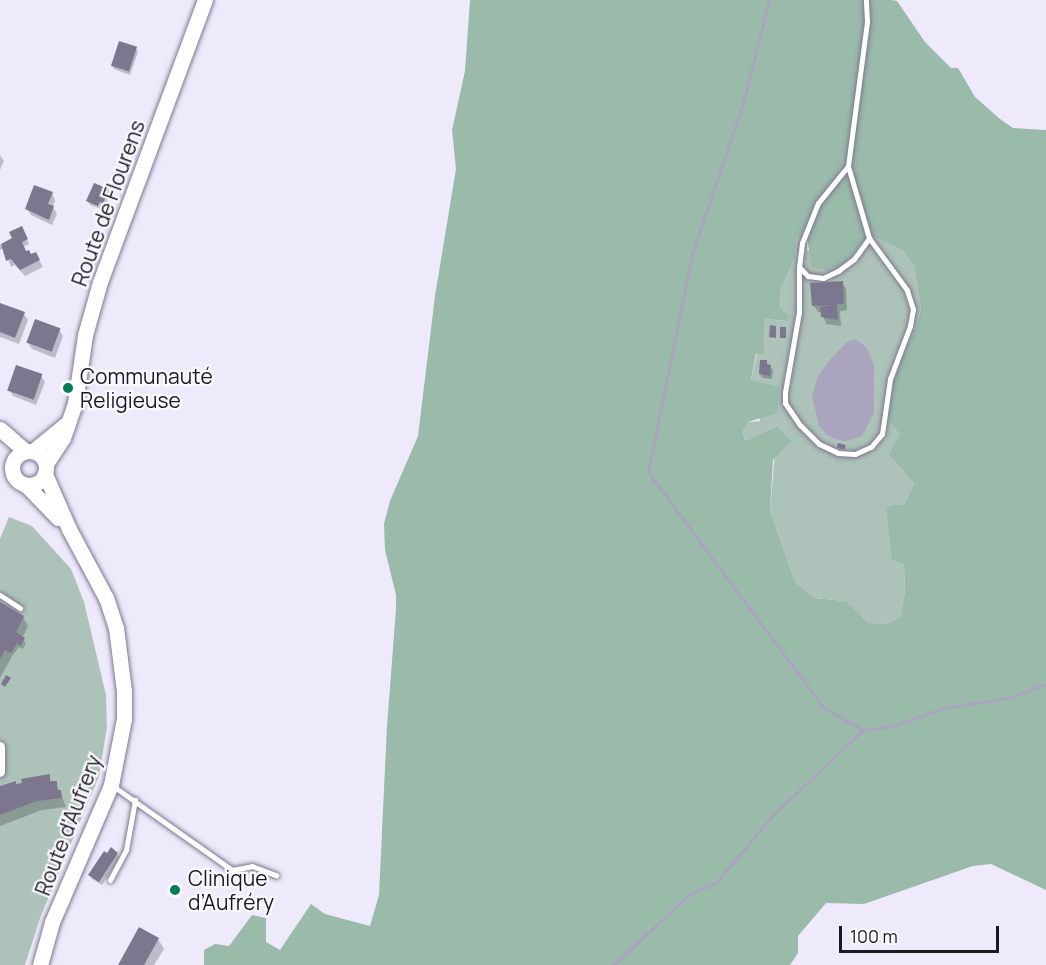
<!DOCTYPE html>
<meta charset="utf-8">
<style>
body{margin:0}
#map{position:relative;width:1046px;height:965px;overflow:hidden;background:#eeeafb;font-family:Manrope,sans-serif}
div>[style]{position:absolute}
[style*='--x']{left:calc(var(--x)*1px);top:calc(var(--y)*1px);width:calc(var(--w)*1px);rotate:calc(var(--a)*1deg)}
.green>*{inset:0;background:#adc2b8}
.forest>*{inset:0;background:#9abaaa}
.water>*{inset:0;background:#aaa4bf}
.shadow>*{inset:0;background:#0003}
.stream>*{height:3px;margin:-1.5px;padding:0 1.5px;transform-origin:1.5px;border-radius:1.5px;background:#aaa4bf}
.building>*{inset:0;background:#7c768f;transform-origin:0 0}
.roads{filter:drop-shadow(0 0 2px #7e7892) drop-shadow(0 0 2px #7e7892)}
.lane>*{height:5px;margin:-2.5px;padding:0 2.5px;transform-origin:2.5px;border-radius:2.5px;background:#fff}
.street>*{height:10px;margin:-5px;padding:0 5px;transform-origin:5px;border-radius:5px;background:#fff}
.secondary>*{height:15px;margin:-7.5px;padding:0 7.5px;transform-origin:7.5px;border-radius:7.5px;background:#fff}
.secondary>.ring{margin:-7.5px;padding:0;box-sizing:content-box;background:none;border:15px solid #fff;border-radius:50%}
.dots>*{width:16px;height:16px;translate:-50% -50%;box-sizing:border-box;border:3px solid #faf9ff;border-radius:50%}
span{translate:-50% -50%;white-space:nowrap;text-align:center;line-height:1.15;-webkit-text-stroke:4.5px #faf9ff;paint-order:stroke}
.street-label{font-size:21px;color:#1c1923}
.poi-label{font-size:21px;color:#1c1923}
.left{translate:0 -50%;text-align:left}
.scale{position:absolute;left:839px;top:926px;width:160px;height:27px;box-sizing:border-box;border:3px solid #1c1923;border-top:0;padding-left:8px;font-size:18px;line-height:21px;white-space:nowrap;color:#1c1923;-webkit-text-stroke:4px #faf9ff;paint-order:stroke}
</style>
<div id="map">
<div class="green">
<i style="clip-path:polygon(869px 235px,903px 251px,914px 266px,921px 308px,915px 330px,895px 369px,900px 434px,888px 454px,914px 484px,904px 504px,886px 506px,904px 564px,905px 593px,900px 617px,886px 624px,869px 623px,846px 601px,814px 598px,795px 582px,770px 511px,777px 426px,745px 441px,743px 430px,748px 422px,760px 421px,751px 381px,757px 353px,764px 353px,765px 319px,786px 321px,780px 308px,781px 288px,795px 258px,797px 237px,807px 237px,807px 250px,845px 264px)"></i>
<i style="clip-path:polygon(9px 517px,32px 526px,71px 569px,84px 602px,106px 695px,107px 727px,99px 776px,40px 918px,25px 965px,0 965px,0 539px)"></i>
</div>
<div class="forest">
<i style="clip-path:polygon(evenodd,470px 0,891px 0,897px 1px,925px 42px,951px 68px,958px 68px,975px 97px,1000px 119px,1013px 128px,1046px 130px,1046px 890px,991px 864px,973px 866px,864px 904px,826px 903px,798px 936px,798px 953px,790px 965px,204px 965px,204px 950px,215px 944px,229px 946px,252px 915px,266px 918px,266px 942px,280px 950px,311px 904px,325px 914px,370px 926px,379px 895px,387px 726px,396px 609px,396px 595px,385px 550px,384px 524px,390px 501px,418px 436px,435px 296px,456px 169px,452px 130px,465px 71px,470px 0,869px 235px,903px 251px,914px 266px,921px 309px,915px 330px,895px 369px,888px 419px,900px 434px,888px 454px,914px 484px,904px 504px,886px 506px,892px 560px,904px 564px,905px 593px,900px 617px,886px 624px,869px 623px,846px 601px,814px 598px,795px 582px,770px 511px,773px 460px,791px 441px,777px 426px,745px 441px,743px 431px,748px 422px,777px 413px,779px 387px,751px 380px,756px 354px,764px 354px,765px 319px,787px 321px,789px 317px,780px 308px,781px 288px,795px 258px,797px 237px,807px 238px,812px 267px,829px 271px,845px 264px,869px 235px)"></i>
</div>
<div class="water">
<i style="clip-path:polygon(855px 339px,866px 347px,874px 365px,874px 413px,862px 436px,846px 441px,838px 440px,827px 435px,819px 426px,812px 396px,818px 376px,828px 362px,846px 343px)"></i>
</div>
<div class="shadow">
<i style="clip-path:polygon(136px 48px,138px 52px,130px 75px,114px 69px,112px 65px)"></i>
<i style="clip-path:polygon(0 155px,4px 161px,0 170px)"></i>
<i style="clip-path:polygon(108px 190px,110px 194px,105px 206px,102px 205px,101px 209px,90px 205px,88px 201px)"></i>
<i style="clip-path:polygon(52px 193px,55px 200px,53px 207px,57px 214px,52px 225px,31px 215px,27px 209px)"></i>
<i style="clip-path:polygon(24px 232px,29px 244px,23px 247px,26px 253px,39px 260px,43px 267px,25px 276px,15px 265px,11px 267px,4px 248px,0 250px,0 244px,1px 246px)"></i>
<i style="clip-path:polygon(842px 282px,846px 289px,847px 310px,840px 311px,841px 326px,826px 324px,822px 312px,818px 312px,814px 306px)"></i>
<i style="clip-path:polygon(0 308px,24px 314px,28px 320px,19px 344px,0 337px)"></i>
<i style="clip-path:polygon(59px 329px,63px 336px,55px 358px,32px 349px,28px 343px)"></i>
<i style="clip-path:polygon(766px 362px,773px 370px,772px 379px,763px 378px,760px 374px)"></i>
<i style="clip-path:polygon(41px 376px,45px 382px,36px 405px,13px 396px,9px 390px)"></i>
<i style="clip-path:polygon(0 604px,23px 617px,28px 626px,22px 638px,26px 643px,23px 649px,19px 647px,12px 656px,0 678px)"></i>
<i style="clip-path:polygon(56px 783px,66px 807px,42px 810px,0 826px,0 788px)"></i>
<i style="clip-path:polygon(117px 854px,120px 858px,102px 885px,92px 879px,90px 875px)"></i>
<i style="clip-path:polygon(158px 939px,164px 949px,154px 965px,120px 965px)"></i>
</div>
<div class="stream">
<i style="--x:769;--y:0;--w:110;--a:104.2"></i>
<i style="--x:742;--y:107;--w:155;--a:108.8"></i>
<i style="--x:692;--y:254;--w:222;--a:101.4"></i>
<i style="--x:648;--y:472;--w:293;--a:53.3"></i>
<i style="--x:823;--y:707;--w:46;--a:29.9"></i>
<i style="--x:613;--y:965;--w:105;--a:-42.7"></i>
<i style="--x:690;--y:894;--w:28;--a:-23"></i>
<i style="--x:716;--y:883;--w:87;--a:-50.1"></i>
<i style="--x:772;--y:816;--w:125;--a:-43.4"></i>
<i style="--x:863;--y:730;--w:30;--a:-8"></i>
<i style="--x:893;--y:726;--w:53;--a:-19.8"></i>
<i style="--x:943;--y:708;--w:66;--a:-8.7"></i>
<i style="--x:1008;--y:698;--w:40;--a:-20.2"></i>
</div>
<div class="building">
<i style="left:119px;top:41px;width:19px;height:26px;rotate:18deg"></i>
<i style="clip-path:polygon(94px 183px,109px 189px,103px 203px,100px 202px,98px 206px,86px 201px)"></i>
<i style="clip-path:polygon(34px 185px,53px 192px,48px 204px,54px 206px,49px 220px,25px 209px)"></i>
<i style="clip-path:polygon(22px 226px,28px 239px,22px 242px,26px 251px,29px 250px,31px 254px,36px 252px,40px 260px,20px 270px,11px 259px,6px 261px,1px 244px,12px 238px,9px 232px)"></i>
<i style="clip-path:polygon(843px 281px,844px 304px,837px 304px,838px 320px,821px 317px,820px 307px,832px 305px,812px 306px,810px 283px)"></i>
<i style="clip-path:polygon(0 303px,25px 312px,15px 338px,0 332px)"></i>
<i style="left:35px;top:319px;width:27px;height:25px;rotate:20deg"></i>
<i style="clip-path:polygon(770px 325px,776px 326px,776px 338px,769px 337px)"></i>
<i style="left:780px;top:327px;width:6px;height:11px"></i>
<i style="clip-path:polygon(760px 360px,767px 360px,767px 364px,771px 365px,770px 376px,759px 374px)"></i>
<i style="left:16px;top:365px;width:28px;height:27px;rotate:19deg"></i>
<i style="left:838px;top:443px;width:8px;height:5px;rotate:14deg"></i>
<i style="clip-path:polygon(0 602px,24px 616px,16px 632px,25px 638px,20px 646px,17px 643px,11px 653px,5px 650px,0 659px)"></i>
<i style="clip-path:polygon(6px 675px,11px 678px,5px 687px,1px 684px)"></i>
<i style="clip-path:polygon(50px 774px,50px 781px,57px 781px,57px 790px,61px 790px,62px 798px,37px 801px,0 815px,0 786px,16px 781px,16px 784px,22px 783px,21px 779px)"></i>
<i style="clip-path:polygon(111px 847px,118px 853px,99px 882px,88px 875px,104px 851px,107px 853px)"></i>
<i style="clip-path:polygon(139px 927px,159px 938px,144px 965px,118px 965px)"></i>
</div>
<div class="roads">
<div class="lane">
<i style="--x:848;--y:166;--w:48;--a:129"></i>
<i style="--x:818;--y:203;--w:43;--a:111.8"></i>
<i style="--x:802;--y:243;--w:24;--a:97"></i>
<i style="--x:799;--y:267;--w:13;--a:45"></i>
<i style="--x:808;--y:276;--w:15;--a:8"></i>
<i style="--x:823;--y:278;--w:17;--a:-25"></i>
<i style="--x:838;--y:271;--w:20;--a:-37"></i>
<i style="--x:854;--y:259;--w:26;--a:-54"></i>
<i style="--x:869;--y:238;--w:75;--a:-106.3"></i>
<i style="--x:848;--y:166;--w:146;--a:-82.5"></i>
<i style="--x:867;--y:21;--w:21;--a:-93"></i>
<i style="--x:799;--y:267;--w:45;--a:90"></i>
<i style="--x:799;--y:312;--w:81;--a:99.9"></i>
<i style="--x:785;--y:392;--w:11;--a:90"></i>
<i style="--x:785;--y:403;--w:27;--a:56"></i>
<i style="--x:800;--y:425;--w:27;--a:45"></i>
<i style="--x:819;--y:444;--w:21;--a:25"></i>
<i style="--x:838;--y:453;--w:17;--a:3"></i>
<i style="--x:855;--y:454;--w:17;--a:-24"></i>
<i style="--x:871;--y:447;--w:17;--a:-50"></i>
<i style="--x:882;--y:434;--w:56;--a:-81.7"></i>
<i style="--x:890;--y:379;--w:57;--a:-69.3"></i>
<i style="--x:910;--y:326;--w:17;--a:-80"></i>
<i style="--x:913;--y:309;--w:20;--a:-108"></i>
<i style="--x:907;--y:290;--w:64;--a:-126.2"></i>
<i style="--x:0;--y:595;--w:24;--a:33"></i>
<i style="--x:113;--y:786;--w:146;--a:35.2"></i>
<i style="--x:232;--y:870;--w:20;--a:-11"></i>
<i style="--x:252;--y:866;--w:26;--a:21"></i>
<i style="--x:110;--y:880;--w:34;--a:-62"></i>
<i style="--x:126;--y:850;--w:51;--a:-79.8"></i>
</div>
<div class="street">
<i style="--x:0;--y:747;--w:25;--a:90"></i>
</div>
<div class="secondary">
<i style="--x:0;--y:429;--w:33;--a:41"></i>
<i class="ring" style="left:12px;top:451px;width:19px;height:19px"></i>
<i style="--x:33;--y:451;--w:43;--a:-39.3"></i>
<i style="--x:46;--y:464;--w:31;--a:-57"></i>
<i style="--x:63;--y:438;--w:37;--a:-71"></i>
<i style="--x:75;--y:403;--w:69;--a:-81.6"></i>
<i style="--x:85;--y:335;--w:55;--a:-74.2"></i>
<i style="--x:100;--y:282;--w:301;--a:-69.6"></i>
<i style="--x:26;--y:485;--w:46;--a:45.9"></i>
<i style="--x:40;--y:965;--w:45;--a:-74.4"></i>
<i style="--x:52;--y:922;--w:149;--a:-66.7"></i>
<i style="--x:111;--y:785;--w:67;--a:-78.9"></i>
<i style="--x:124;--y:719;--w:28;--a:-90"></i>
<i style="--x:124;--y:691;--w:64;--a:-97.2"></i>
<i style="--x:116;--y:628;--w:32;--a:-108"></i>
<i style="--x:106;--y:598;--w:78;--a:-118.2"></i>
<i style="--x:69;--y:529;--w:60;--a:-113.6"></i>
</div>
</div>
<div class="dots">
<i style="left:68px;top:388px;background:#037b58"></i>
<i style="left:175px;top:890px;background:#037b58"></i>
</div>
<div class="street-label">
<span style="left:108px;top:203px;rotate:-70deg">Route de Flourens</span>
<span style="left:68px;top:825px;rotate:-69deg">Route d'Aufrery</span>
</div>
<div class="poi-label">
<span class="left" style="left:80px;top:388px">Communauté<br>Religieuse</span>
<span class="left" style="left:188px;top:890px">Clinique<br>d’Aufréry</span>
</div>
<div class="scale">100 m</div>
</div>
